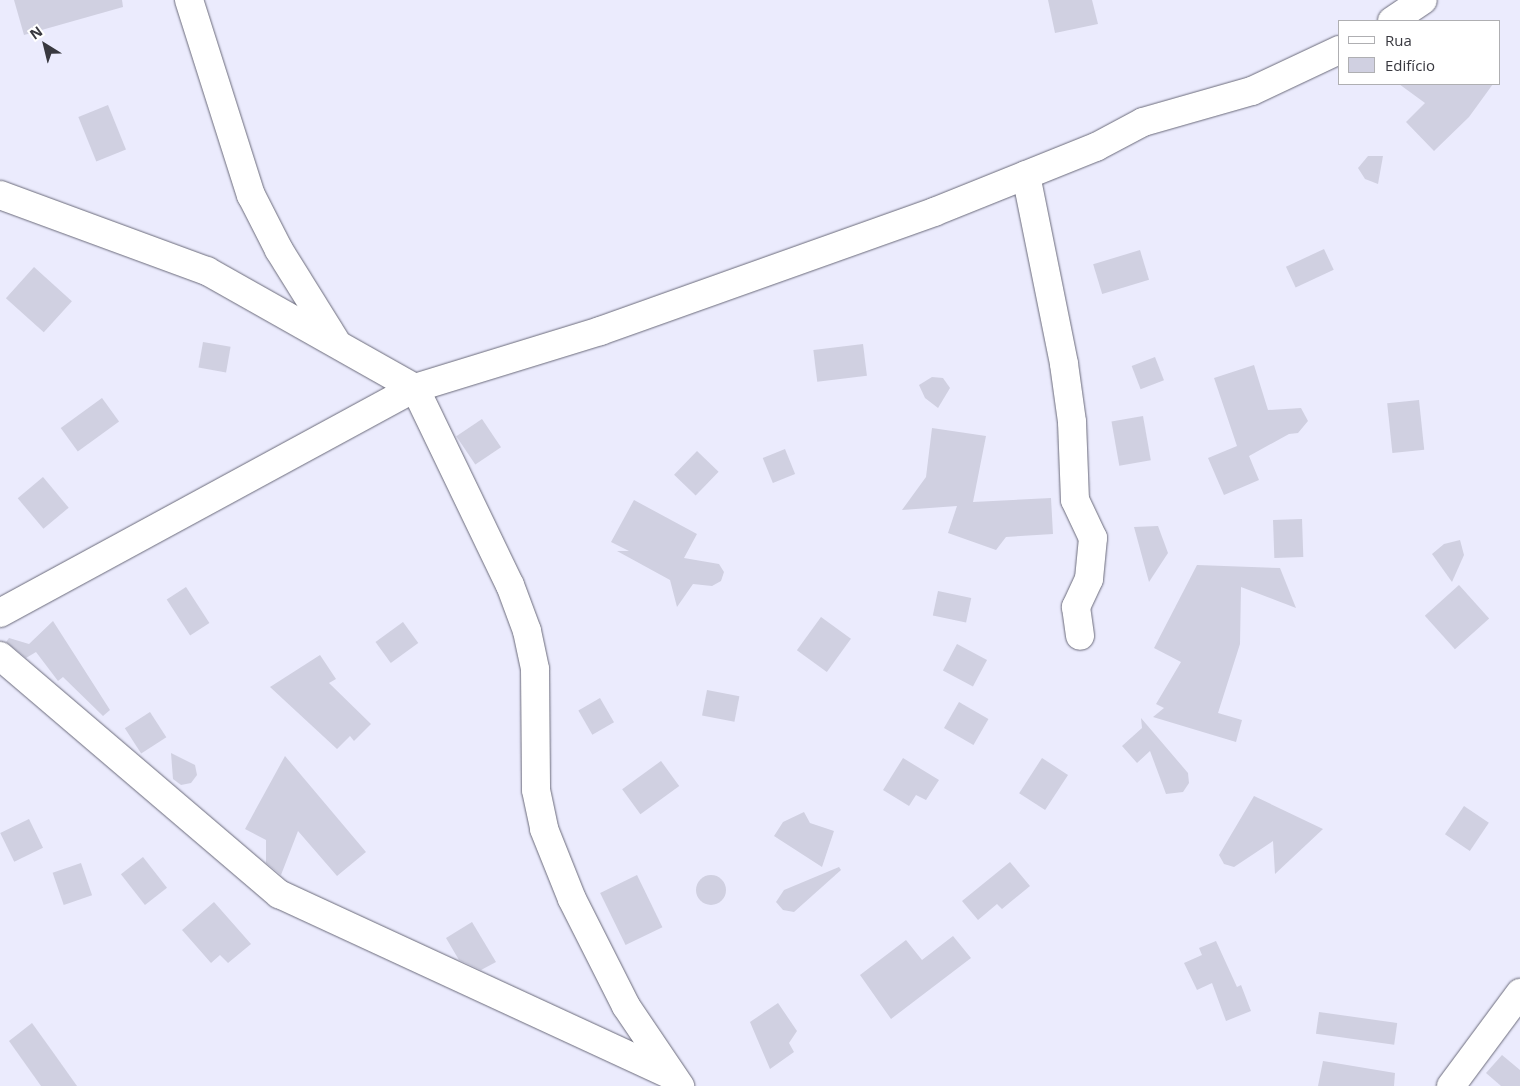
<!DOCTYPE html>
<meta charset="utf-8">
<style>
body{margin:0}
#map{position:relative;width:1520px;height:1086px;overflow:hidden;background:#ebebfd;font-family:"Open Sans",sans-serif}
div>[style]{position:absolute}
[style*='--x']{left:calc(var(--x)*1px);top:calc(var(--y)*1px);width:calc(var(--w)*1px);rotate:calc(var(--a)*1deg)}
.building>*{inset:0;background:#d0d0e1;transform-origin:0 0}
.round{border-radius:50%}
.roads{filter:drop-shadow(0 0 1px #6a6a7a) drop-shadow(0 0 1px #6a6a7a)}
.minor>*{height:28px;margin:-14px;padding:0 14px;transform-origin:14px;border-radius:14px;background:#fff}
span{translate:-50% -50%;white-space:nowrap;text-align:center;line-height:1.15;-webkit-text-stroke:4px #fff;paint-order:stroke}
.legend{position:absolute;left:1338px;top:20px;width:162px;height:65px;box-sizing:border-box;background:#fff;border:1px solid #afafb2;margin:0;padding:6px 9px;list-style:none;font-size:15px;color:#38383f}
.legend li{display:flex;align-items:center;gap:10px;height:25px}
.legend b{width:25px;border:1px solid #afafb2}
.north{position:absolute;left:20px;top:20px;width:50px;height:50px;-webkit-text-stroke:4px #fff;paint-order:stroke;rotate:324deg;font-size:14px;font-weight:700;line-height:20px;text-align:center;color:#38383f}
.north::after{content:'';display:block;margin:auto;width:18px;height:22px;background:#38383f;clip-path:polygon(50% 0,100% 100%,50% 72%,0 100%)}
</style>
<div id="map">
<div class="building">
<i style="clip-path:polygon(14px 0,122px 0,123px 7px,24px 35px)"></i>
<i style="clip-path:polygon(1048px 0,1092px 0,1098px 24px,1055px 33px)"></i>
<i style="clip-path:polygon(1399px 84px,1493px 84px,1469px 117px,1434px 151px,1406px 122px,1425px 103px)"></i>
<i style="left:108px;top:105px;width:48px;height:32px;rotate:68deg"></i>
<i style="clip-path:polygon(1368px 156px,1383px 156px,1378px 184px,1365px 179px,1358px 168px)"></i>
<i style="left:1324px;top:249px;width:23px;height:42px;rotate:65deg"></i>
<i style="left:1140px;top:250px;width:31px;height:49px;rotate:73deg"></i>
<i style="left:34px;top:267px;width:51px;height:42px;rotate:42deg"></i>
<i style="left:203px;top:342px;width:28px;height:26px;rotate:10deg"></i>
<i style="left:863px;top:344px;width:32px;height:50px;rotate:83deg"></i>
<i style="left:1155px;top:357px;width:25px;height:25px;rotate:69deg"></i>
<i style="clip-path:polygon(1254px 365px,1268px 410px,1301px 408px,1308px 421px,1298px 433px,1289px 434px,1249px 456px,1259px 480px,1224px 495px,1208px 458px,1237px 446px,1214px 378px)"></i>
<i style="clip-path:polygon(932px 377px,943px 378px,950px 388px,938px 408px,925px 398px,919px 385px)"></i>
<i style="left:102px;top:398px;width:29px;height:51px;rotate:54deg"></i>
<i style="left:1419px;top:400px;width:50px;height:32px;rotate:84deg"></i>
<i style="left:1143px;top:416px;width:45px;height:32px;rotate:80deg"></i>
<i style="left:482px;top:419px;width:34px;height:31px;rotate:56deg"></i>
<i style="clip-path:polygon(932px 428px,986px 436px,973px 502px,1051px 498px,1053px 534px,1006px 537px,996px 550px,948px 533px,957px 506px,902px 510px,926px 477px)"></i>
<i style="left:785px;top:449px;width:27px;height:24px;rotate:68deg"></i>
<i style="left:697px;top:451px;width:30px;height:33px;rotate:44deg"></i>
<i style="left:43px;top:477px;width:40px;height:33px;rotate:50deg"></i>
<i style="clip-path:polygon(634px 500px,697px 534px,684px 558px,719px 564px,724px 572px,721px 581px,712px 586px,693px 584px,677px 607px,670px 580px,617px 551px,629px 551px,611px 542px)"></i>
<i style="left:1302px;top:519px;width:38px;height:29px;rotate:88deg"></i>
<i style="clip-path:polygon(1158px 526px,1168px 553px,1149px 582px,1134px 527px)"></i>
<i style="clip-path:polygon(1460px 540px,1464px 555px,1452px 582px,1432px 554px,1444px 544px)"></i>
<i style="clip-path:polygon(1197px 565px,1280px 568px,1296px 608px,1241px 587px,1240px 644px,1218px 713px,1242px 720px,1236px 742px,1153px 717px,1164px 708px,1156px 704px,1181px 662px,1154px 648px)"></i>
<i style="left:1459px;top:585px;width:45px;height:46px;rotate:48deg"></i>
<i style="left:186px;top:587px;width:43px;height:23px;rotate:57deg"></i>
<i style="left:938px;top:591px;width:34px;height:25px;rotate:12deg"></i>
<i style="left:821px;top:617px;width:37px;height:41px;rotate:36deg"></i>
<i style="clip-path:polygon(53px 621px,110px 710px,103px 716px,63px 677px,58px 681px,36px 652px,26px 658px,6px 642px,9px 638px,29px 644px)"></i>
<i style="left:403px;top:622px;width:26px;height:34px;rotate:54deg"></i>
<i style="left:957px;top:644px;width:34px;height:30px;rotate:28deg"></i>
<i style="clip-path:polygon(320px 655px,336px 679px,329px 683px,371px 724px,354px 741px,350px 736px,337px 749px,270px 687px)"></i>
<i style="left:707px;top:690px;width:33px;height:26px;rotate:11deg"></i>
<i style="left:600px;top:698px;width:28px;height:25px;rotate:60deg"></i>
<i style="left:959px;top:702px;width:34px;height:30px;rotate:30deg"></i>
<i style="left:150px;top:712px;width:30px;height:30px;rotate:57deg"></i>
<i style="clip-path:polygon(1141px 718px,1188px 773px,1189px 783px,1183px 792px,1166px 794px,1150px 751px,1137px 763px,1122px 746px,1142px 728px)"></i>
<i style="clip-path:polygon(171px 753px,195px 765px,197px 775px,191px 783px,181px 785px,173px 779px)"></i>
<i style="clip-path:polygon(285px 756px,366px 852px,337px 876px,298px 831px,281px 875px,266px 863px,266px 840px,245px 829px)"></i>
<i style="clip-path:polygon(903px 758px,939px 780px,926px 800px,916px 795px,909px 806px,883px 790px)"></i>
<i style="left:1042px;top:758px;width:31px;height:42px;rotate:33deg"></i>
<i style="left:661px;top:761px;width:31px;height:48px;rotate:54deg"></i>
<i style="clip-path:polygon(1254px 796px,1323px 829px,1275px 874px,1273px 841px,1234px 867px,1224px 864px,1219px 855px)"></i>
<i style="left:1464px;top:806px;width:30px;height:34px;rotate:34deg"></i>
<i style="clip-path:polygon(804px 812px,810px 823px,834px 831px,822px 867px,774px 836px,783px 822px)"></i>
<i style="left:29px;top:819px;width:32px;height:32px;rotate:64deg"></i>
<i style="left:143px;top:857px;width:39px;height:28px;rotate:52deg"></i>
<i style="clip-path:polygon(1010px 862px,1030px 886px,1002px 909px,997px 904px,978px 920px,962px 901px)"></i>
<i style="left:81px;top:863px;width:34px;height:30px;rotate:71deg"></i>
<i style="clip-path:polygon(839px 867px,841px 870px,794px 912px,783px 910px,776px 902px,784px 890px)"></i>
<i class="round" style="left:696px;top:875px;width:30px;height:30px"></i>
<i style="left:637px;top:875px;width:58px;height:41px;rotate:64deg"></i>
<i style="clip-path:polygon(214px 902px,251px 944px,228px 963px,220px 955px,211px 963px,182px 930px)"></i>
<i style="clip-path:polygon(472px 922px,496px 962px,481px 970px,459px 960px,446px 938px)"></i>
<i style="clip-path:polygon(953px 936px,971px 958px,891px 1019px,860px 975px,906px 940px,922px 960px)"></i>
<i style="clip-path:polygon(1216px 941px,1237px 987px,1241px 985px,1251px 1011px,1226px 1021px,1212px 983px,1197px 990px,1184px 963px,1202px 955px,1199px 948px)"></i>
<i style="clip-path:polygon(778px 1003px,797px 1031px,789px 1043px,794px 1052px,770px 1069px,750px 1022px)"></i>
<i style="left:1319px;top:1012px;width:79px;height:22px;rotate:8deg"></i>
<i style="clip-path:polygon(32px 1023px,55px 1055px,77px 1086px,41px 1086px,9px 1041px)"></i>
<i style="clip-path:polygon(1502px 1055px,1520px 1070px,1520px 1086px,1501px 1086px,1486px 1073px)"></i>
<i style="clip-path:polygon(1323px 1061px,1395px 1073px,1394px 1086px,1318px 1086px)"></i>
</div>
<div class="roads">
<div class="minor">
<i style="--x:189;--y:0;--w:205;--a:72.4"></i>
<i style="--x:251;--y:195;--w:62;--a:63"></i>
<i style="--x:279;--y:250;--w:106;--a:58.1"></i>
<i style="--x:1392;--y:21;--w:37;--a:-34"></i>
<i style="--x:1026;--y:175;--w:193;--a:78.6"></i>
<i style="--x:1064;--y:364;--w:59;--a:82.1"></i>
<i style="--x:1072;--y:422;--w:78;--a:87.8"></i>
<i style="--x:1075;--y:500;--w:42;--a:64.7"></i>
<i style="--x:1093;--y:538;--w:41;--a:95.6"></i>
<i style="--x:1089;--y:579;--w:31;--a:115"></i>
<i style="--x:1076;--y:607;--w:29;--a:82"></i>
<i style="--x:0;--y:195;--w:221;--a:20.2"></i>
<i style="--x:207;--y:271;--w:239;--a:29.4"></i>
<i style="--x:415;--y:388;--w:219;--a:64.3"></i>
<i style="--x:510;--y:585;--w:49;--a:69.7"></i>
<i style="--x:527;--y:631;--w:39;--a:78"></i>
<i style="--x:535;--y:669;--w:121;--a:89.5"></i>
<i style="--x:536;--y:790;--w:40;--a:78"></i>
<i style="--x:544;--y:829;--w:75;--a:68.2"></i>
<i style="--x:572;--y:899;--w:120;--a:63.2"></i>
<i style="--x:626;--y:1006;--w:97;--a:56"></i>
<i style="--x:0;--y:613;--w:472;--a:-28.5"></i>
<i style="--x:415;--y:388;--w:194;--a:-17.1"></i>
<i style="--x:600;--y:331;--w:355;--a:-19.6"></i>
<i style="--x:934;--y:212;--w:175;--a:-21.9"></i>
<i style="--x:1096;--y:147;--w:53;--a:-28"></i>
<i style="--x:1143;--y:122;--w:113;--a:-15.9"></i>
<i style="--x:1252;--y:91;--w:96;--a:-25.2"></i>
<i style="--x:0;--y:656;--w:367;--a:40.5"></i>
<i style="--x:279;--y:894;--w:432;--a:24.8"></i>
<i style="--x:1451;--y:1086;--w:116;--a:-53.4"></i>
</div>
</div>
<ul class="legend">
<li><b style="height:6px;background:#fff"></b>Rua</li>
<li><b style="height:14px;background:#d0d0e1"></b>Edifício</li>
</ul>
<div class="north">N</div>
</div>
